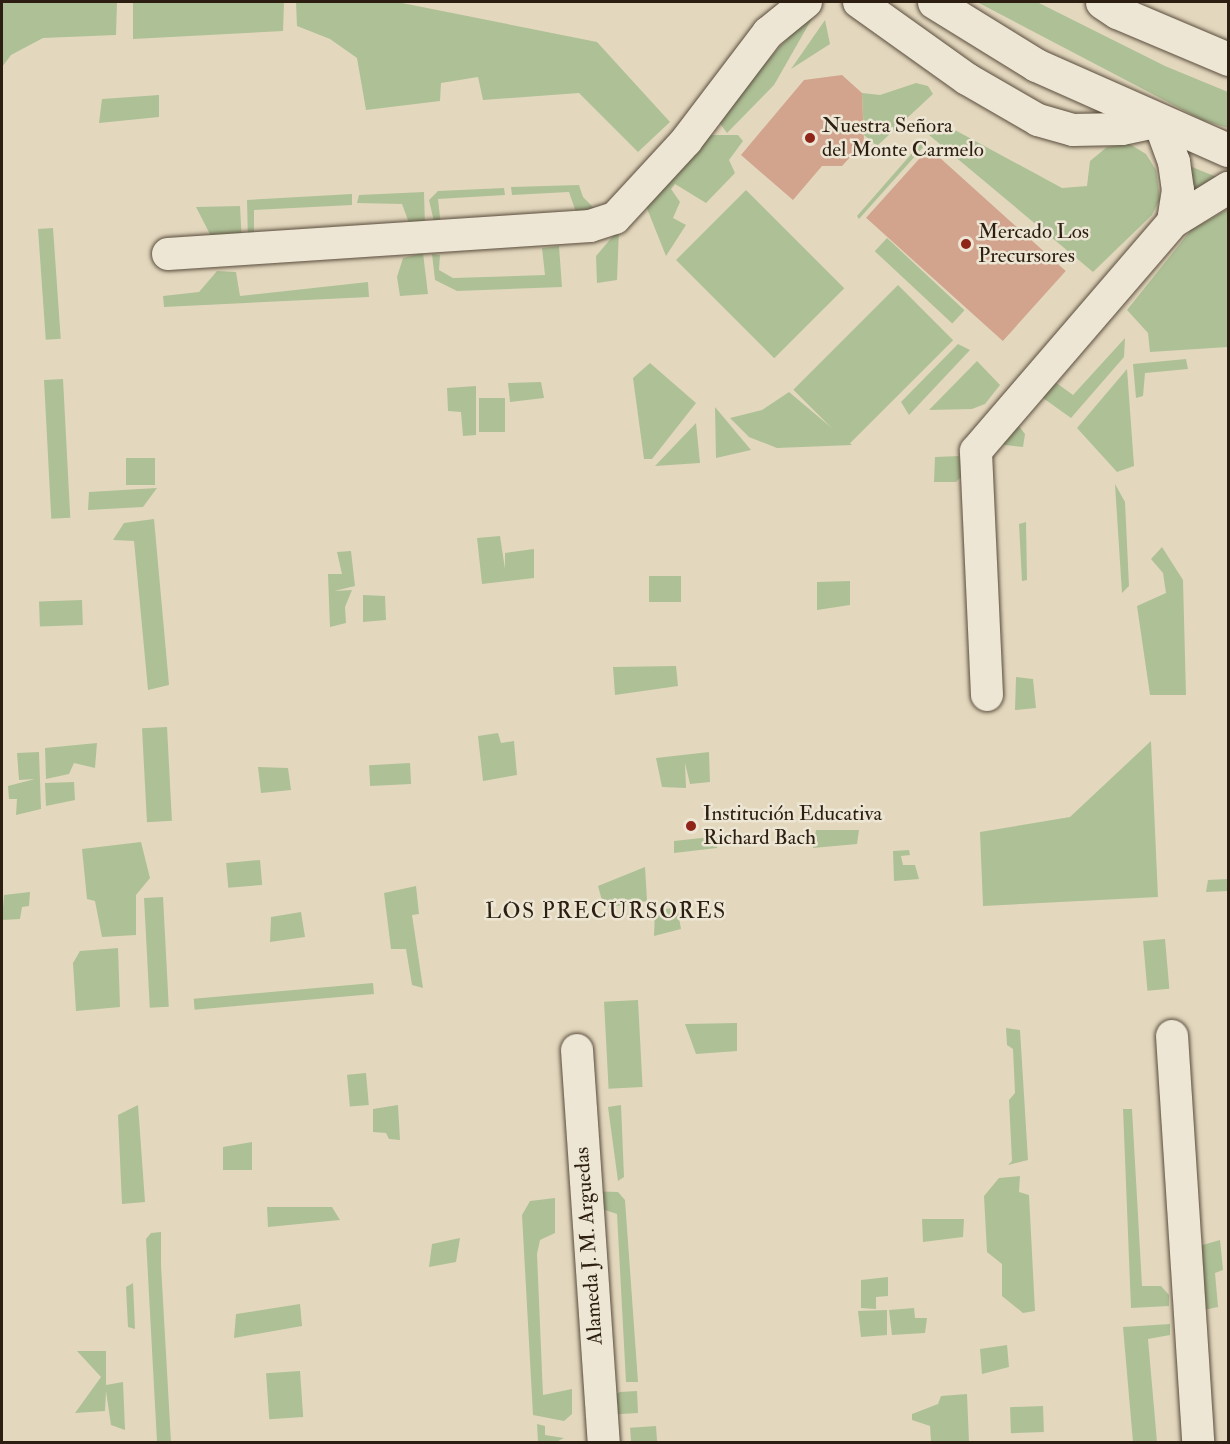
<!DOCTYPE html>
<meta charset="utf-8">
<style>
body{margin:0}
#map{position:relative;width:1230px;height:1444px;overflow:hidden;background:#e3d8be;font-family:"IM FELL Double Pica",serif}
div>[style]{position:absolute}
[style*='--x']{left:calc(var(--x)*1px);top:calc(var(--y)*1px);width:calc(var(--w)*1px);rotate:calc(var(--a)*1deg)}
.green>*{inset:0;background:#aec096;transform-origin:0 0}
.building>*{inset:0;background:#d2a38d;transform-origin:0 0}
.roads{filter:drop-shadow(0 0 2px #5a4c3c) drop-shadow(0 0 2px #5a4c3c)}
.street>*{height:32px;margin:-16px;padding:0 16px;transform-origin:16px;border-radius:16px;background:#ede6d5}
.secondary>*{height:33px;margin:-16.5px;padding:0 16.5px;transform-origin:16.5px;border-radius:16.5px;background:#ede6d5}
.dots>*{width:16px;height:16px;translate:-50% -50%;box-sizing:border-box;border:3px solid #ede6d5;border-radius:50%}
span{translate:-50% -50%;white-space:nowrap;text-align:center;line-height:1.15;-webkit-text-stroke:5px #ede6d5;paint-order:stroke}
.poi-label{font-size:21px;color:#2c1e10}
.left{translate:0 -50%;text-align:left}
.street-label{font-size:21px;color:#2c1e10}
.neighbourhood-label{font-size:22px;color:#2c1e10;letter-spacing:1.5px}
.frame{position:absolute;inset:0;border:3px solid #2c1e10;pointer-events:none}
</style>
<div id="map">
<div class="green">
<i style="clip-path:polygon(2px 2px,117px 2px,116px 35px,43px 38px,11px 55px,2px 67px)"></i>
<i style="clip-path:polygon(133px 2px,284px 2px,283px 31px,133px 39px)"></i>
<i style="clip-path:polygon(296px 2px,397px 2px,597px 42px,670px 122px,638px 152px,579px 93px,483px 100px,478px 77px,441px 83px,440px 101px,366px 110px,357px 58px,330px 39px,297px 26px)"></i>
<i style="clip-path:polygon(977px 2px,1037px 2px,1165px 66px,1228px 92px,1228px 128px,1202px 120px)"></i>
<i style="clip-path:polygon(814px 15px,774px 85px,727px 133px,716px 118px,795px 30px)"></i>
<i style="clip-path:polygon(825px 20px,830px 44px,791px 69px)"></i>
<i style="clip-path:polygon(916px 83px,928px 86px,933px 94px,877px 146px,864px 135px,862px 93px,880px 95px)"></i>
<i style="clip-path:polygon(159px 95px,159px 117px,99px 123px,102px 99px)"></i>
<i style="clip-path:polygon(942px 123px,1062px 188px,1087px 186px,1090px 161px,1107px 147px,1128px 143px,1146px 154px,1156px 170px,1160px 199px,1152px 215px,1093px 272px,929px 135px)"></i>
<i style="clip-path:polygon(701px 135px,738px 135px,743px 141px,729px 160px,735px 173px,706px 203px,675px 184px,671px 189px,680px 202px,673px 218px,686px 225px,666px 256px,644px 201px)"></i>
<i style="clip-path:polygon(920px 144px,925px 145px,859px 219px,857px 216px)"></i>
<i style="clip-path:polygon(1191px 167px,1192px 167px,1224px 180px,1189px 199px)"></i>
<i style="clip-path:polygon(579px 185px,583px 197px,594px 208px,578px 218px,569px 192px,512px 195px,511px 187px)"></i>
<i style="clip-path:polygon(504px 188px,505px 195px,438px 199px,441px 226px,435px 226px,429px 200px,438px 191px)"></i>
<i style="left:746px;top:190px;width:139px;height:99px;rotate:45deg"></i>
<i style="clip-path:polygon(424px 192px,425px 226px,409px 223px,402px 204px,357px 203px,359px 195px)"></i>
<i style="clip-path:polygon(352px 194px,352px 205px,254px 210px,254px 245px,248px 243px,247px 200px)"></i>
<i style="clip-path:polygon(240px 206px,242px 243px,214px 242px,196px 207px)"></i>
<i style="clip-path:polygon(1228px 209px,1228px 347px,1150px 352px,1148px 333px,1127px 310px,1191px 230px)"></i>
<i style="left:53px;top:228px;width:111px;height:15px;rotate:86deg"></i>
<i style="clip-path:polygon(619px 229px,617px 280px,597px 283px,596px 256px)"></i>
<i style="left:887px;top:238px;width:106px;height:18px;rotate:43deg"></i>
<i style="clip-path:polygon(559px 246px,562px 287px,457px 291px,435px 280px,432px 254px,440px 255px,439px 270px,453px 278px,545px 275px,542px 248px)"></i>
<i style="clip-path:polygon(423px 253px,428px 294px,400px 296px,397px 277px,403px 258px)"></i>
<i style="clip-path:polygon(217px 271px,236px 272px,240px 296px,368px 282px,369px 297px,164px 307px,163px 296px,199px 292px)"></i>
<i style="left:898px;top:285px;width:78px;height:148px;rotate:45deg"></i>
<i style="clip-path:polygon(1125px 338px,1124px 357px,1071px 418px,1036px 393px,1051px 379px,1073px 395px)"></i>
<i style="clip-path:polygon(958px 344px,970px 350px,909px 415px,901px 402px)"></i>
<i style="clip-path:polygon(1186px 359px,1188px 369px,1145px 373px,1143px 396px,1136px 398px,1133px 364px)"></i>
<i style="clip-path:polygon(977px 361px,1000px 385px,985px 404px,972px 409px,929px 410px)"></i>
<i style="clip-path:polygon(650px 363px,696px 403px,652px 459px,644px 459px,633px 378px)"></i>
<i style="clip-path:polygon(1127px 369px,1134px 466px,1117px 472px,1077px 428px)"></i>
<i style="left:63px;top:379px;width:139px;height:19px;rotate:87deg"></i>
<i style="clip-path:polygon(541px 382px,544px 398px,510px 402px,508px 383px)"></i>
<i style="clip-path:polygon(476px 386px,476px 435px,463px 436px,461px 412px,448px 411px,447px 388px)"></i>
<i style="clip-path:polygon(789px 392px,852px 445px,777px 448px,749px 437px,730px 418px,762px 410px)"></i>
<i style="left:505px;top:398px;width:34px;height:26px;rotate:90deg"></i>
<i style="clip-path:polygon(715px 407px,751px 450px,716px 458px)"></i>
<i style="clip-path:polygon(696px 423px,700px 463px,655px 466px)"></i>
<i style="clip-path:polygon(1018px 425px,1025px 434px,1023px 447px,989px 443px)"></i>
<i style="clip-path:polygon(959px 456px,962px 476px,956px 482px,934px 482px,935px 457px)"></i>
<i style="left:126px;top:458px;width:29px;height:27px"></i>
<i style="clip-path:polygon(1115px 484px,1125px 502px,1129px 586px,1122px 593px)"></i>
<i style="clip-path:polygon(157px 488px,143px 507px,88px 510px,89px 492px)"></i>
<i style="clip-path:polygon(154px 519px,169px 685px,148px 690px,134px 541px,113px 540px,124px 523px)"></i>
<i style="clip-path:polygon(1026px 522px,1027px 580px,1022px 581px,1019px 524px)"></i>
<i style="clip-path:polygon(500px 536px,505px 569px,505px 553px,534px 549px,534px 578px,482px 584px,477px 538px)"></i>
<i style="clip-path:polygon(1162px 547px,1183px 580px,1186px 695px,1150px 695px,1137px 606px,1166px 593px,1163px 573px,1151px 559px)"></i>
<i style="clip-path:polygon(351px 551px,355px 586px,334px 591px,352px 590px,345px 607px,346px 623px,330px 627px,328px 574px,342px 574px,337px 552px)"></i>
<i style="left:681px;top:576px;width:26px;height:32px;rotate:90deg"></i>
<i style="clip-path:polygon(850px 581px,850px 605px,817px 610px,817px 582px)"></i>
<i style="clip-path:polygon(363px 595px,385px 596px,386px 620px,363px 622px)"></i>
<i style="left:82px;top:600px;width:25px;height:43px;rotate:88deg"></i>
<i style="clip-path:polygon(676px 666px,678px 686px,615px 695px,613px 667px)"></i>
<i style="clip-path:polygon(1016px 677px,1033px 679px,1036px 708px,1015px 710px)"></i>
<i style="left:167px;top:727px;width:94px;height:25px;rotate:87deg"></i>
<i style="clip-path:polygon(498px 733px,501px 743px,514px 741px,517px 775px,483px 781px,478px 736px)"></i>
<i style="clip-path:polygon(1151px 741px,1158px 897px,983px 906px,980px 832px,1070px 817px)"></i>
<i style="clip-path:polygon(97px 743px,95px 768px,74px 763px,69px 774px,46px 779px,45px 748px)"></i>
<i style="clip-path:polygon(39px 752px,41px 809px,16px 815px,17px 799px,9px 799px,8px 786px,35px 779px,19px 780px,17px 753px)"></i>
<i style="clip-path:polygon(709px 752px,710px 782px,690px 784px,685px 763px,686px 788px,662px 787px,656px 758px)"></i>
<i style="left:410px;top:763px;width:21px;height:41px;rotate:87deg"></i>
<i style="clip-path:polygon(258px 767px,288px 768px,291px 790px,261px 793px)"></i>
<i style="clip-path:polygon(74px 782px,75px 800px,46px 806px,45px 783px)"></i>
<i style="clip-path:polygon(816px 830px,859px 830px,857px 844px,813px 848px)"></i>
<i style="clip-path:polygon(720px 836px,717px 848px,674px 853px,674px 841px)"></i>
<i style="clip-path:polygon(141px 842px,150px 878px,136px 895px,136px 935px,102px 937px,95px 901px,87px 899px,82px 849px)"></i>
<i style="clip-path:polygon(909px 850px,910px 855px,901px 856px,903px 865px,915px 865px,919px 879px,894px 881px,893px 851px)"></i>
<i style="left:260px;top:860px;width:25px;height:34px;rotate:85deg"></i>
<i style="clip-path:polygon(645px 867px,647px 901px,604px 908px,598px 886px)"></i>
<i style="clip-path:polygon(1228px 879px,1228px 891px,1206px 892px,1208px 880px)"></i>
<i style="clip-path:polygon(416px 886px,419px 914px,412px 915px,423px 988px,412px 985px,406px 949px,391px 949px,384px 893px)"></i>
<i style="clip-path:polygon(30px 892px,29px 906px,22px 907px,20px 919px,2px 920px,4px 895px)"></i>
<i style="left:163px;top:897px;width:110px;height:19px;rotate:87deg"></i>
<i style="clip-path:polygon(677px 907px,681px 929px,654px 936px,655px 911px)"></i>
<i style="clip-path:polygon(301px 912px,305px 937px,270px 942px,271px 917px)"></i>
<i style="left:1165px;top:939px;width:50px;height:22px;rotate:85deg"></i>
<i style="clip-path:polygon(118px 948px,120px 1007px,76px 1011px,73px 963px,80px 951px)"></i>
<i style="left:373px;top:983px;width:11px;height:180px;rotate:85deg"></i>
<i style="left:638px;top:1000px;width:87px;height:34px;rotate:87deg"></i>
<i style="clip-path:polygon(737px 1023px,737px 1051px,696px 1054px,685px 1024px)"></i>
<i style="clip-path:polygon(1006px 1028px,1020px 1030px,1028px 1160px,1008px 1165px,1012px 1161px,1009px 1100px,1015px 1093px,1013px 1049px,1007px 1045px)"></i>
<i style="left:366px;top:1073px;width:32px;height:19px;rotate:85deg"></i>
<i style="clip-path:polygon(138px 1105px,145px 1202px,122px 1204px,118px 1115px)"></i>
<i style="clip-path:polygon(398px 1105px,400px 1140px,389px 1139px,386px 1133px,373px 1132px,373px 1109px)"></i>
<i style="clip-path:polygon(621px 1105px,624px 1177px,618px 1181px,608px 1107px)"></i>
<i style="clip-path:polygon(1123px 1109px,1132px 1109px,1142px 1286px,1161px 1286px,1169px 1295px,1169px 1306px,1131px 1308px)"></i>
<i style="clip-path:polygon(252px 1142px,252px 1170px,223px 1170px,223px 1147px)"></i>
<i style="clip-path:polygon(1020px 1176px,1019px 1192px,1029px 1195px,1035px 1311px,1023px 1313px,1002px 1296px,1002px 1264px,987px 1252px,984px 1196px,999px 1178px)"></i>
<i style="clip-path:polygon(586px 1191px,618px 1192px,625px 1200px,638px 1382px,626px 1382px,617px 1214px,599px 1208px)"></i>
<i style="clip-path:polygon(555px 1198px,555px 1233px,540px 1240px,537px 1254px,543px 1395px,572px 1389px,572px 1414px,564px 1421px,533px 1415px,522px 1215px,530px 1201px)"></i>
<i style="clip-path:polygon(267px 1207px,332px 1207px,340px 1220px,268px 1227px)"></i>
<i style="clip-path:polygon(922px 1219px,964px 1219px,963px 1237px,923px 1242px)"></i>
<i style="clip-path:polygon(161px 1232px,161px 1265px,171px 1442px,157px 1442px,146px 1239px,151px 1233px)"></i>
<i style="clip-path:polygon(460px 1238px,456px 1262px,429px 1267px,432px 1244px)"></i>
<i style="clip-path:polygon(1220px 1240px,1223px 1270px,1215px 1273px,1218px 1307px,1199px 1311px,1199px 1246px)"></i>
<i style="clip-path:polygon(888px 1277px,888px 1296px,876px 1297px,876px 1309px,861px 1308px,861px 1280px)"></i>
<i style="clip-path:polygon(133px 1283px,135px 1329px,128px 1327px,126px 1287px)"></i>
<i style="clip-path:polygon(300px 1304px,302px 1326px,234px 1338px,236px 1314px)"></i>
<i style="clip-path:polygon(914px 1308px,915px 1318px,927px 1318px,925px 1333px,892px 1335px,889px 1310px)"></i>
<i style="clip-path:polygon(887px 1310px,887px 1335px,861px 1337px,858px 1311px)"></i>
<i style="clip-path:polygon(1170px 1324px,1170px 1335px,1148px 1339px,1157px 1442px,1133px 1442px,1123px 1327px)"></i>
<i style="clip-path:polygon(1007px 1345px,1009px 1367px,982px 1374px,980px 1349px)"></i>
<i style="clip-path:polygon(77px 1351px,106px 1351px,106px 1385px,123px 1382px,125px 1430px,111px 1425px,106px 1391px,105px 1411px,75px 1413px,101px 1377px)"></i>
<i style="left:300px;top:1371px;width:46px;height:34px;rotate:86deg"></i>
<i style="clip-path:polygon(637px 1391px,638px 1413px,605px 1415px,606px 1399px,620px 1392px)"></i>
<i style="clip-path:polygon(967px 1394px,969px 1442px,931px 1442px,930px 1426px,912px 1420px,912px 1414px,938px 1404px,941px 1396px)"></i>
<i style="left:1043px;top:1406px;width:26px;height:33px;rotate:88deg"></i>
<i style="clip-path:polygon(537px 1424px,545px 1426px,545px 1435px,564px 1438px,556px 1442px,538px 1442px)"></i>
<i style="left:656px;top:1426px;width:16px;height:26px;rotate:86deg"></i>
</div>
<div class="building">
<i style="clip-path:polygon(842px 75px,862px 93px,864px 142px,842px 166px,822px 166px,793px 200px,741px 155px,804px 80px)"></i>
<i style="left:929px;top:148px;width:184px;height:94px;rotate:42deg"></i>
</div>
<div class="roads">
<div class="street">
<i style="--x:859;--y:2;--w:133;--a:35.5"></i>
<i style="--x:967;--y:79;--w:82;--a:30"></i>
<i style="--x:1038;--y:120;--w:36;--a:16"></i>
<i style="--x:1073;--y:130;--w:49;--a:-1.2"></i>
<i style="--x:1122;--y:129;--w:38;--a:-12"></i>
<i style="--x:1159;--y:121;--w:44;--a:69.9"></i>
<i style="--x:1174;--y:162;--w:28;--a:82"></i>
<i style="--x:1178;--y:190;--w:32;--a:99"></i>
<i style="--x:168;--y:254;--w:423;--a:-3.8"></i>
<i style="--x:590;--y:226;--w:26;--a:-18"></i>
<i style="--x:615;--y:218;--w:105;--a:-47.3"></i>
<i style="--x:686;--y:141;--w:136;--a:-52.8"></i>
<i style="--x:768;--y:33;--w:49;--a:-39.2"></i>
<i style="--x:987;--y:695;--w:244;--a:-92.6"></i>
<i style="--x:976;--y:451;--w:302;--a:-49.3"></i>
<i style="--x:1173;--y:222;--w:65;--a:-31.7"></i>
<i style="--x:1172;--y:1036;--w:407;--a:86.3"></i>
<i style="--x:577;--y:1050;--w:393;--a:86.1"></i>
</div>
<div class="secondary">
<i style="--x:934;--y:2;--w:120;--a:31.7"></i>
<i style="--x:1036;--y:65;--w:210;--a:23.9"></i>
<i style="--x:1102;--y:2;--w:18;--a:34"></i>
<i style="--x:1117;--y:12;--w:121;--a:22.9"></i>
</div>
</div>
<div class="dots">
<i style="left:810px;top:138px;background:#8f2418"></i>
<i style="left:966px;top:244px;background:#8f2418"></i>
<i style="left:691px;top:826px;background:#8f2418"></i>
</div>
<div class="poi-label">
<span class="left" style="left:822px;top:138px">Nuestra Señora<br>del Monte Carmelo</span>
<span class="left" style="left:978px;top:244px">Mercado Los<br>Precursores</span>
<span class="left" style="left:703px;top:826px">Institución Educativa<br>Richard Bach</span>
</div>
<div class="street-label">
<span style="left:589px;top:1246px;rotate:-94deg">Alameda J. M. Arguedas</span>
</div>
<div class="neighbourhood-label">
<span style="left:606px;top:912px">LOS PRECURSORES</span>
</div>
<div class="frame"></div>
</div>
